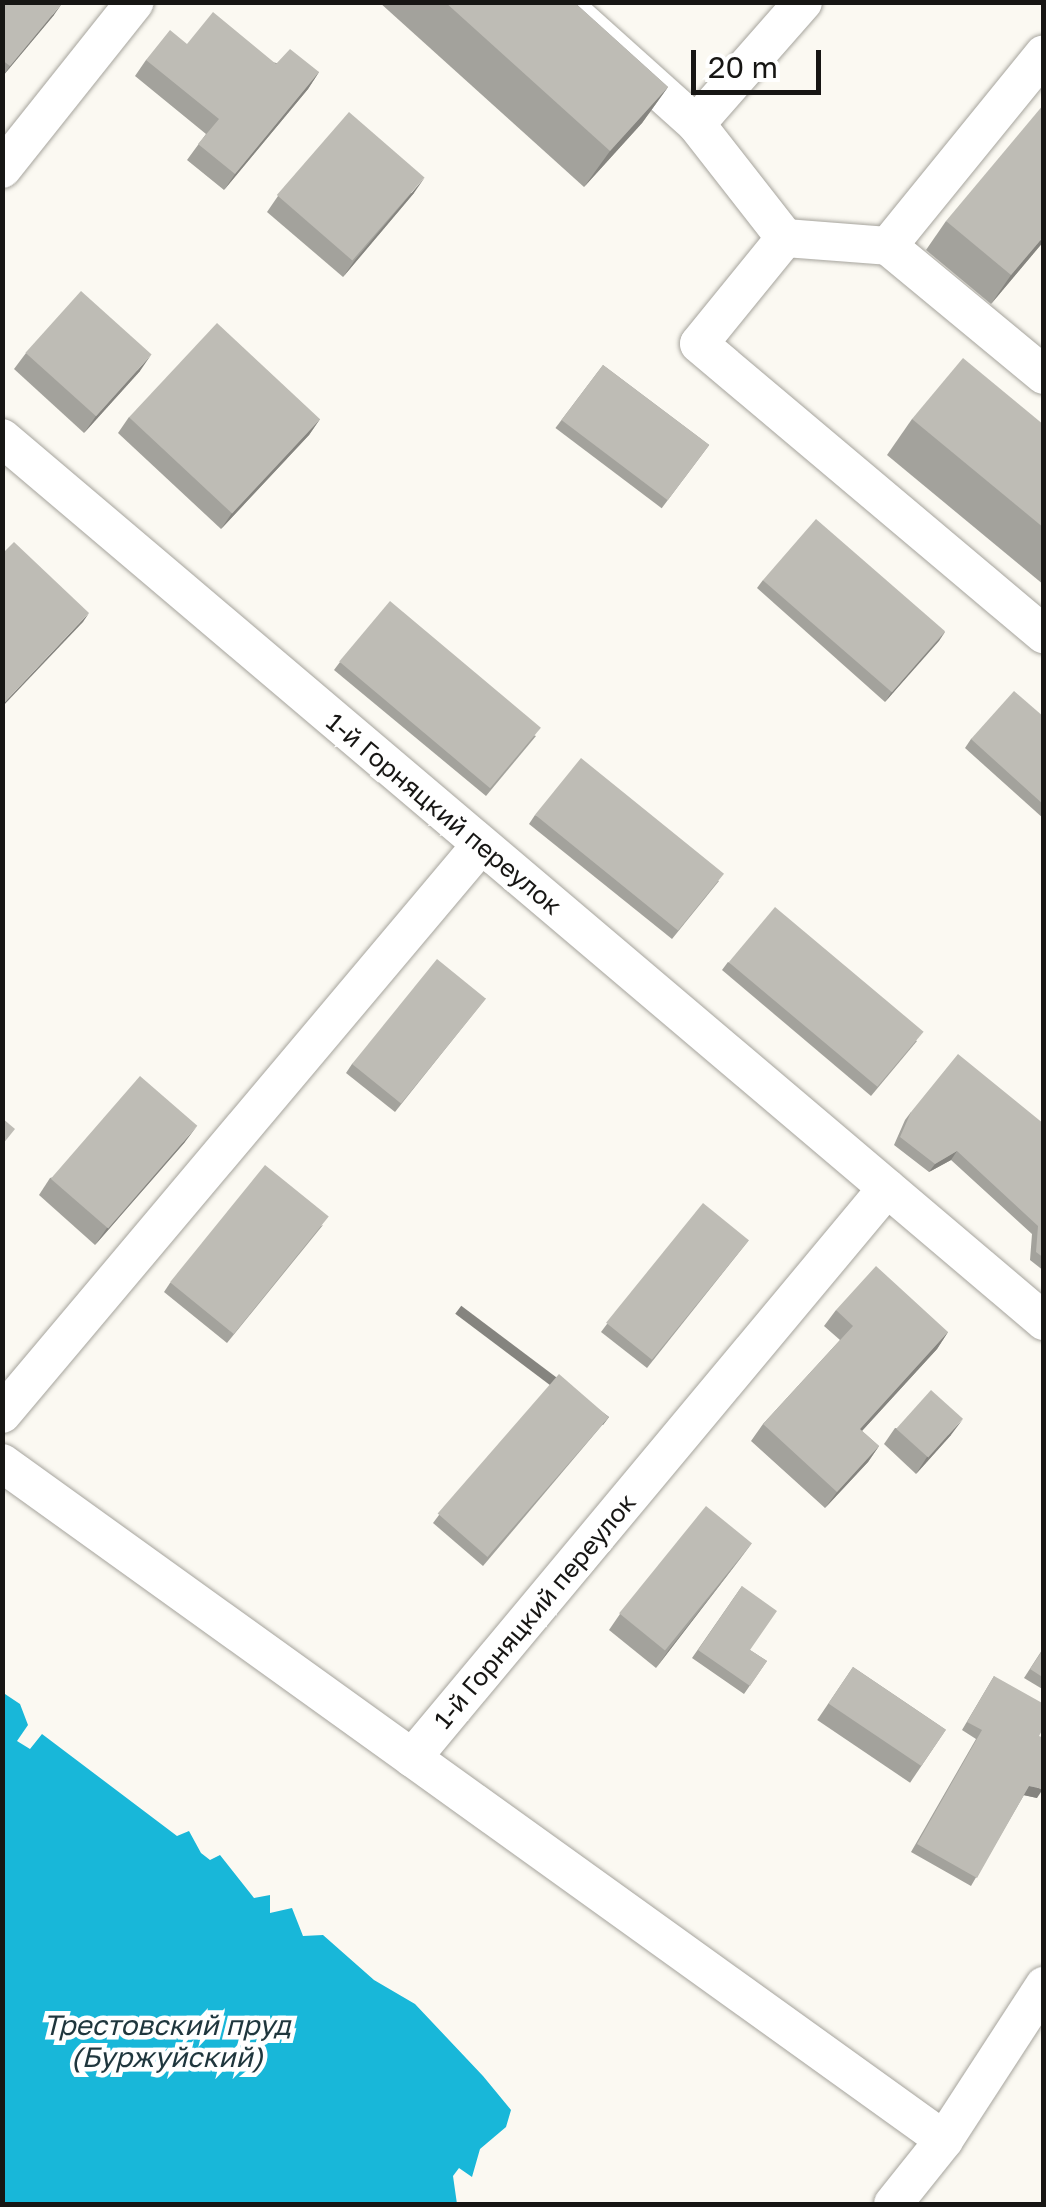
<!DOCTYPE html>
<meta charset="utf-8">
<style>
body{margin:0}
#map{position:relative;width:1046px;height:2207px;overflow:hidden;background:#fbf9f2;font-family:"Golos Text",sans-serif}
div>[style]{position:absolute}
[style*='--x']{left:calc(var(--x)*1px);top:calc(var(--y)*1px);width:calc(var(--w)*1px);rotate:calc(var(--a)*1deg)}
.water>*{inset:0;background:#18b7d9}
.roads{filter:drop-shadow(0 0 2px #a6a49d) drop-shadow(0 0 2px #a6a49d)}
.street>*{height:38px;margin:-19px;padding:0 19px;transform-origin:19px;border-radius:19px;background:#fff}
.wall>*{inset:0;background:#a3a29c;transform-origin:0 0}
.shaded-wall>*{inset:0;background:#85847f;transform-origin:0 0}
.building>*{inset:0;background:#bebcb5;transform-origin:0 0}
span{translate:-50% -50%;white-space:nowrap;text-align:center;line-height:1.15;-webkit-text-stroke:9px #fff;paint-order:stroke}
.street-label{font-size:25px;color:#171614}
.water-label{font-size:28px;color:#1f363d;font-style:italic}
.frame{position:absolute;inset:0;border:5px solid #171614;pointer-events:none}
.scale{position:absolute;left:691px;top:50px;width:130px;height:45px;box-sizing:border-box;border:5px solid #171614;border-top:0;padding-left:12px;font-size:30px;line-height:35px;white-space:nowrap;color:#171614;-webkit-text-stroke:8px #fff;paint-order:stroke}
</style>
<div id="map">
<div class="water">
<i style="clip-path:polygon(2px 1692px,20px 1704px,28px 1725px,17px 1741px,30px 1749px,42px 1734px,177px 1836px,189px 1831px,201px 1853px,210px 1860px,220px 1855px,254px 1898px,270px 1895px,270px 1913px,292px 1908px,303px 1936px,323px 1935px,374px 1980px,415px 2004px,483px 2076px,511px 2110px,506px 2127px,480px 2149px,472px 2177px,459px 2168px,453px 2176px,457px 2204px,3px 2204px)"></i>
</div>
<div class="roads">
<div class="street">
<i style="--x:560;--y:2;--w:183;--a:41.9"></i>
<i style="--x:696;--y:124;--w:145;--a:52"></i>
<i style="--x:785;--y:238;--w:136;--a:129.1"></i>
<i style="--x:699;--y:344;--w:451;--a:40.1"></i>
<i style="--x:696;--y:124;--w:162;--a:-48.7"></i>
<i style="--x:2;--y:169;--w:213;--a:-51.5"></i>
<i style="--x:785;--y:238;--w:103;--a:4.4"></i>
<i style="--x:888;--y:246;--w:247;--a:-50.9"></i>
<i style="--x:888;--y:246;--w:202;--a:39.6"></i>
<i style="--x:2;--y:438;--w:1366;--a:40.28"></i>
<i style="--x:2;--y:1414;--w:742;--a:-49.92"></i>
<i style="--x:2;--y:1463;--w:1160;--a:35.7"></i>
<i style="--x:412;--y:1758;--w:742;--a:-50.19"></i>
<i style="--x:893;--y:2204;--w:82;--a:-51.4"></i>
<i style="--x:944;--y:2140;--w:184;--a:-57"></i>
</div>
</div>
<div class="wall">
<i style="clip-path:polygon(2px 2px,54px 15px,2px 77px)"></i>
<i style="clip-path:polygon(379px 2px,574px 2px,668px 87px,642px 123px,584px 187px)"></i>
<i style="clip-path:polygon(187px 44px,319px 72px,308px 89px,224px 190px,187px 160px,206px 134px,135px 76px,146px 60px)"></i>
<i style="clip-path:polygon(414px 193px,343px 277px,267px 212px,278px 196px)"></i>
<i style="clip-path:polygon(946px 221px,1044px 241px,991px 304px,926px 250px)"></i>
<i style="clip-path:polygon(26px 353px,140px 371px,84px 433px,14px 369px)"></i>
<i style="left:603px;top:365px;width:133px;height:79px;rotate:37deg"></i>
<i style="clip-path:polygon(129px 417px,320px 419px,309px 435px,221px 529px,118px 433px)"></i>
<i style="clip-path:polygon(912px 419px,1044px 425px,1044px 585px,887px 455px)"></i>
<i style="clip-path:polygon(763px 580px,945px 632px,885px 702px,757px 588px)"></i>
<i style="clip-path:polygon(340px 662px,536px 736px,486px 796px,334px 670px)"></i>
<i style="clip-path:polygon(1044px 717px,1044px 819px,965px 748px,971px 739px)"></i>
<i style="clip-path:polygon(535px 815px,719px 881px,672px 939px,529px 824px)"></i>
<i style="clip-path:polygon(728px 962px,917px 1041px,871px 1096px,722px 970px)"></i>
<i style="clip-path:polygon(486px 998px,395px 1112px,346px 1073px,352px 1064px)"></i>
<i style="clip-path:polygon(911px 1112px,1044px 1124px,1044px 1271px,1030px 1260px,1032px 1234px,951px 1160px,929px 1172px,894px 1145px,905px 1120px)"></i>
<i style="clip-path:polygon(185px 1142px,95px 1245px,39px 1195px,50px 1178px)"></i>
<i style="clip-path:polygon(323px 1225px,227px 1343px,164px 1292px,170px 1283px)"></i>
<i style="clip-path:polygon(749px 1240px,647px 1368px,601px 1332px,607px 1324px)"></i>
<i style="clip-path:polygon(836px 1310px,948px 1332px,937px 1349px,862px 1431px,879px 1446px,868px 1462px,825px 1508px,751px 1441px,763px 1424px,840px 1340px,824px 1326px)"></i>
<i style="clip-path:polygon(609px 1417px,483px 1566px,433px 1523px,439px 1515px)"></i>
<i style="clip-path:polygon(895px 1428px,951px 1435px,916px 1474px,884px 1444px)"></i>
<i style="clip-path:polygon(752px 1543px,656px 1668px,609px 1630px,620px 1614px)"></i>
<i style="clip-path:polygon(742px 1586px,750px 1650px,767px 1661px,744px 1694px,692px 1658px)"></i>
<i style="clip-path:polygon(1044px 1647px,1044px 1690px,1024px 1678px)"></i>
<i style="left:853px;top:1667px;width:112px;height:64px;rotate:34deg"></i>
<i style="clip-path:polygon(994px 1676px,1039px 1736px,1037px 1798px,1024px 1795px,971px 1886px,911px 1852px,976px 1739px,962px 1730px)"></i>
</div>
<div class="shaded-wall">
<i style="clip-path:polygon(63px 2px,54px 15px,2px 77px,10px 66px)"></i>
<i style="clip-path:polygon(319px 72px,308px 89px,224px 190px,235px 174px)"></i>
<i style="clip-path:polygon(668px 87px,642px 123px,584px 187px,610px 151px)"></i>
<i style="clip-path:polygon(425px 177px,414px 193px,343px 277px,355px 260px)"></i>
<i style="clip-path:polygon(1044px 236px,1044px 241px,991px 304px,1011px 275px)"></i>
<i style="clip-path:polygon(151px 355px,140px 371px,84px 433px,96px 416px)"></i>
<i style="clip-path:polygon(320px 419px,309px 435px,221px 529px,232px 513px)"></i>
<i style="clip-path:polygon(89px 613px,83px 622px,2px 707px,2px 705px)"></i>
<i style="clip-path:polygon(945px 632px,939px 641px,885px 702px,891px 693px)"></i>
<i style="clip-path:polygon(197px 1126px,185px 1142px,95px 1245px,107px 1228px)"></i>
<i style="clip-path:polygon(957px 1151px,951px 1160px,929px 1172px,935px 1164px)"></i>
<i style="clip-path:polygon(948px 1332px,937px 1349px,849px 1445px,860px 1429px)"></i>
<i style="left:609px;top:1417px;width:10px;height:185px;rotate:127deg"></i>
<i style="clip-path:polygon(963px 1419px,951px 1435px,916px 1474px,927px 1457px)"></i>
<i style="clip-path:polygon(879px 1446px,868px 1462px,825px 1508px,837px 1492px)"></i>
<i style="clip-path:polygon(752px 1543px,740px 1559px,656px 1668px,668px 1651px)"></i>
<i style="clip-path:polygon(1029px 1786px,1043px 1789px,1037px 1798px,1023px 1795px)"></i>
</div>
<div class="building">
<i style="clip-path:polygon(2px 2px,63px 2px,10px 66px,2px 60px)"></i>
<i style="clip-path:polygon(445px 2px,574px 2px,668px 87px,610px 151px)"></i>
<i style="clip-path:polygon(213px 12px,276px 64px,290px 49px,319px 72px,235px 174px,198px 144px,219px 119px,146px 60px,170px 30px,187px 44px)"></i>
<i style="clip-path:polygon(1044px 104px,1044px 236px,1011px 275px,946px 221px)"></i>
<i style="left:349px;top:112px;width:100px;height:110px;rotate:41deg"></i>
<i style="left:81px;top:291px;width:95px;height:83px;rotate:42deg"></i>
<i style="left:217px;top:323px;width:141px;height:129px;rotate:43deg"></i>
<i style="clip-path:polygon(963px 358px,1044px 425px,1044px 528px,912px 419px)"></i>
<i style="left:603px;top:365px;width:133px;height:69px;rotate:37deg"></i>
<i style="left:816px;top:519px;width:171px;height:81px;rotate:41deg"></i>
<i style="clip-path:polygon(14px 542px,89px 613px,2px 705px,2px 554px)"></i>
<i style="left:390px;top:601px;width:197px;height:79px;rotate:40deg"></i>
<i style="clip-path:polygon(1014px 691px,1044px 717px,1044px 805px,971px 739px)"></i>
<i style="left:581px;top:758px;width:184px;height:73px;rotate:39deg"></i>
<i style="left:775px;top:907px;width:194px;height:72px;rotate:40deg"></i>
<i style="left:437px;top:959px;width:63px;height:135px;rotate:39deg"></i>
<i style="clip-path:polygon(958px 1054px,1044px 1124px,1044px 1258px,1036px 1252px,1038px 1226px,957px 1151px,935px 1164px,900px 1137px,911px 1112px)"></i>
<i style="left:140px;top:1076px;width:76px;height:136px;rotate:41deg"></i>
<i style="clip-path:polygon(2px 1118px,15px 1129px,2px 1145px)"></i>
<i style="left:265px;top:1165px;width:82px;height:151px;rotate:39deg"></i>
<i style="left:703px;top:1203px;width:59px;height:154px;rotate:39deg"></i>
<i style="clip-path:polygon(876px 1266px,948px 1332px,860px 1429px,879px 1446px,837px 1492px,763px 1424px,853px 1326px,836px 1310px)"></i>
<i style="left:559px;top:1374px;width:66px;height:185px;rotate:41deg"></i>
<i style="left:931px;top:1390px;width:43px;height:52px;rotate:42deg"></i>
<i style="left:706px;top:1506px;width:59px;height:138px;rotate:39deg"></i>
<i style="clip-path:polygon(742px 1586px,777px 1611px,750px 1650px,767px 1661px,750px 1686px,698px 1650px)"></i>
<i style="clip-path:polygon(1044px 1648px,1044px 1678px,1030px 1669px)"></i>
<i style="left:853px;top:1667px;width:112px;height:44px;rotate:34deg"></i>
<i style="clip-path:polygon(994px 1676px,1044px 1704px,1044px 1727px,1039px 1736px,1044px 1738px,1044px 1788px,1043px 1789px,1029px 1786px,977px 1878px,917px 1844px,982px 1730px,967px 1722px)"></i>
</div>
<div class="street-label">
<span style="left:444px;top:814px;rotate:40deg">1-й Горняцкий переулок</span>
<span style="left:535px;top:1611px;rotate:-50deg">1-й Горняцкий переулок</span>
</div>
<div class="water-label">
<span style="left:167px;top:2041px">Трестовский пруд<br>(Буржуйский)</span>
</div>
<div class="frame"></div>
<div class="scale">20 m</div>
</div>
